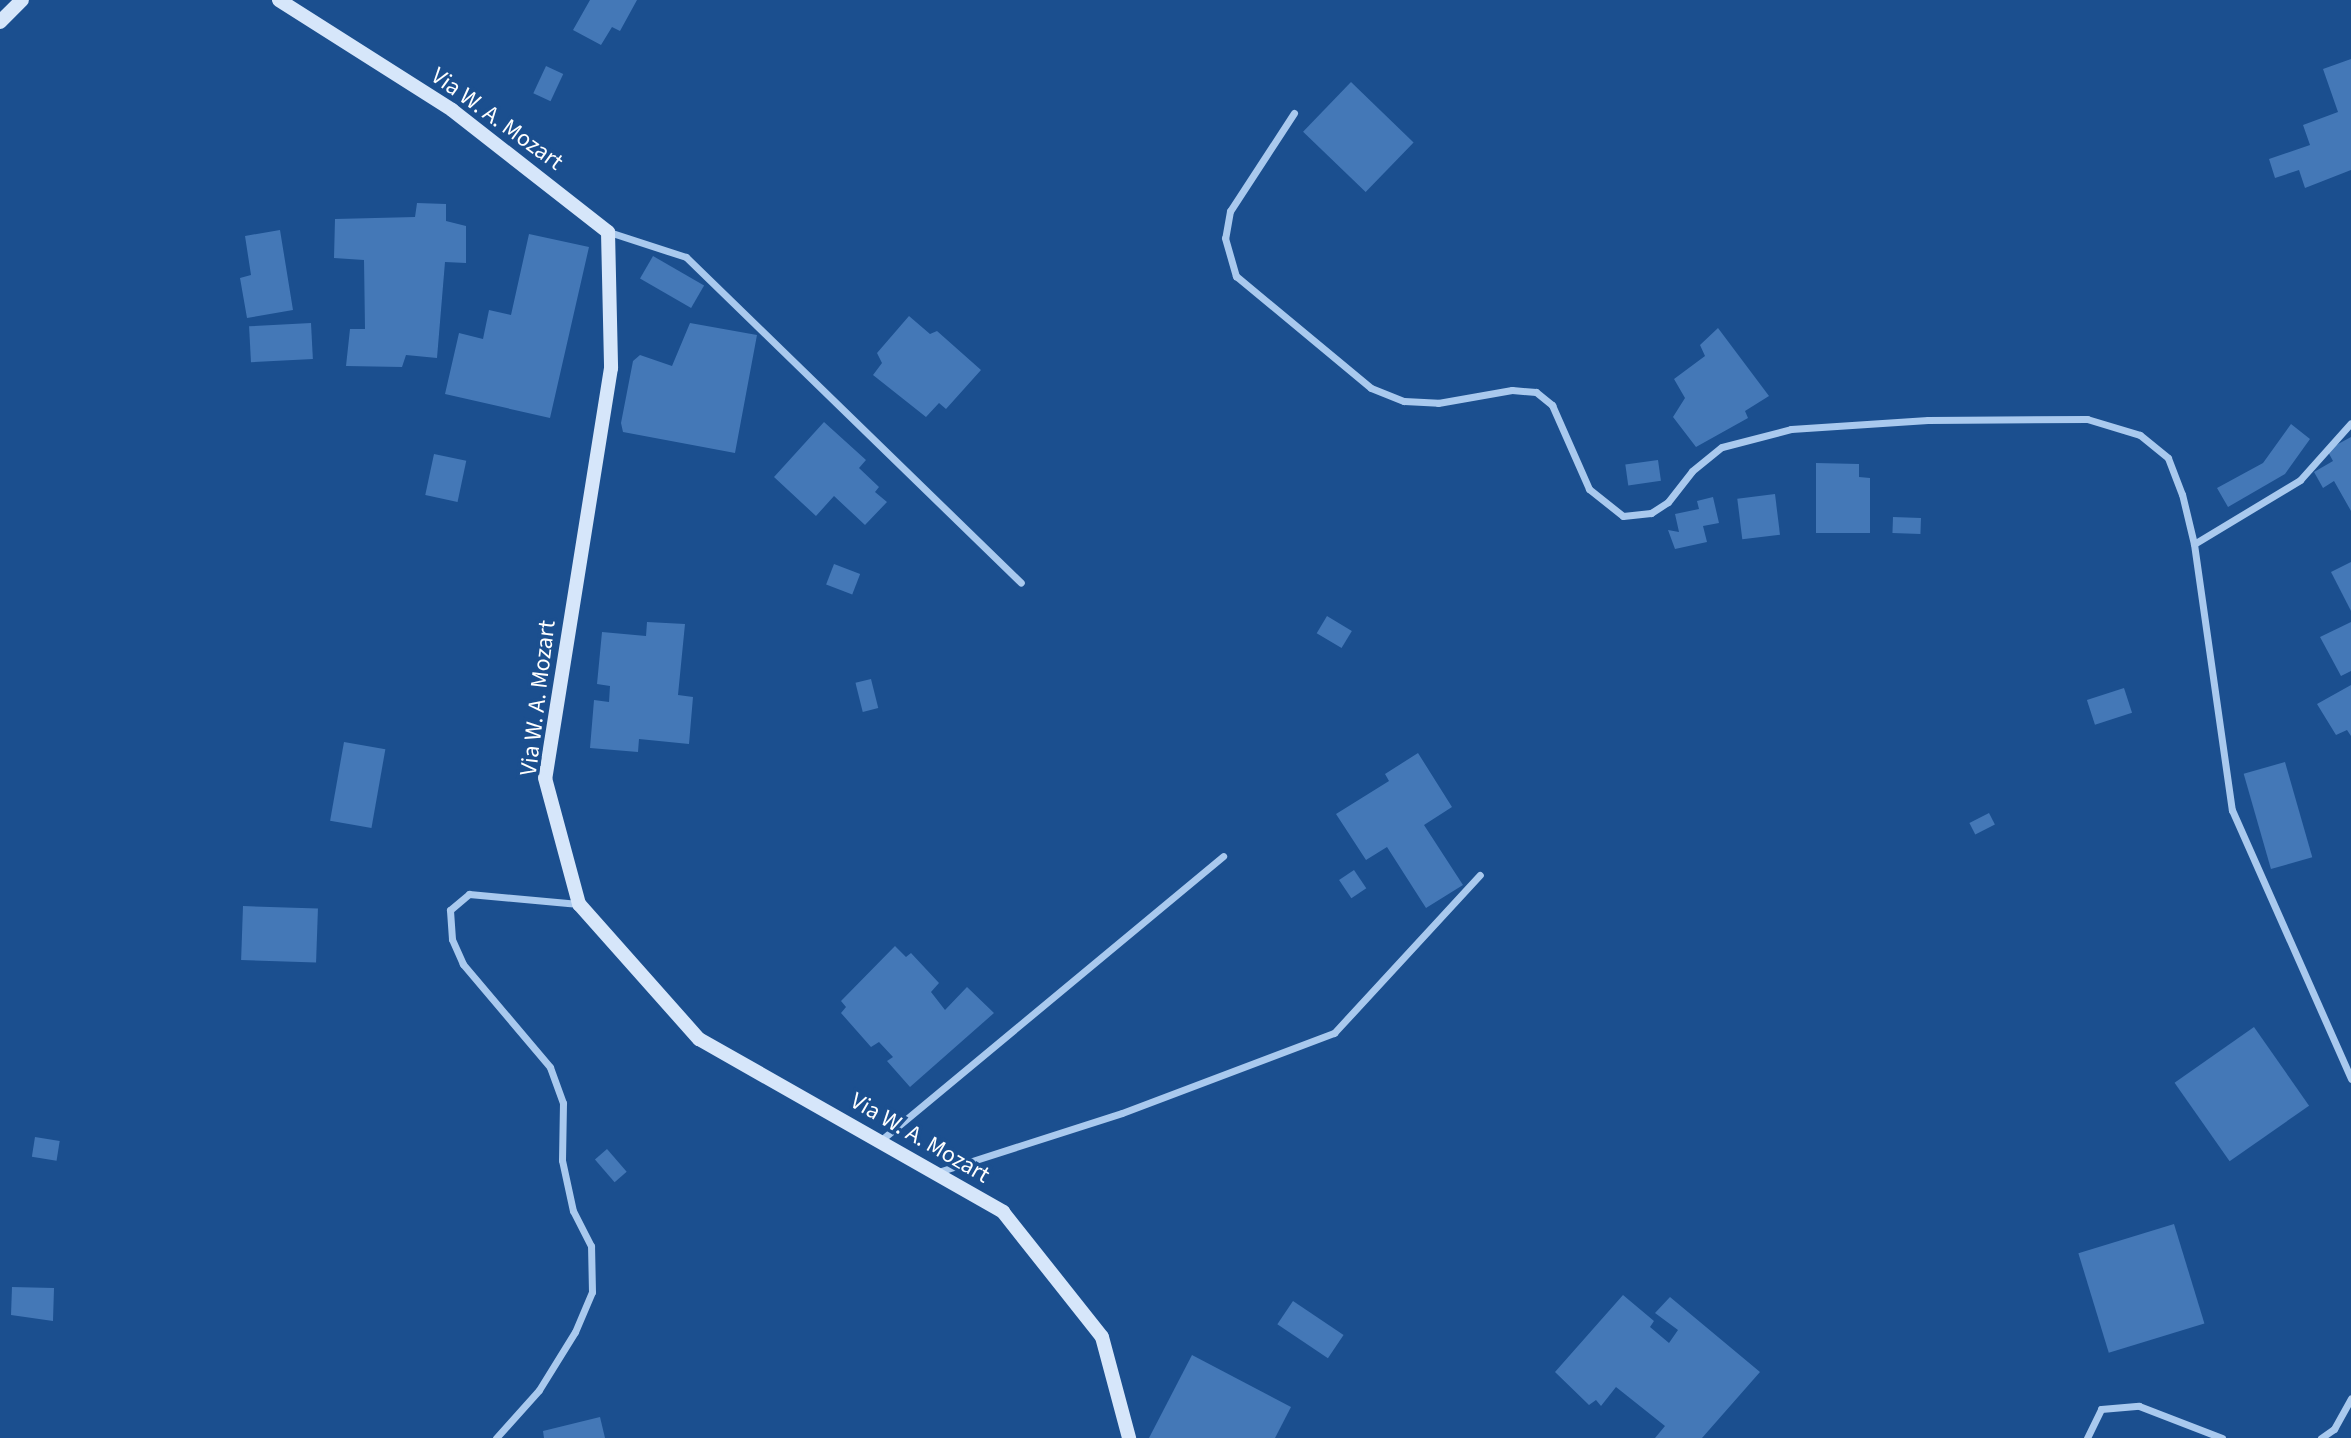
<!DOCTYPE html>
<style>
body{margin:0}
#map{position:relative;width:2351px;height:1438px;overflow:hidden;background:#1b4f8f;font-family:"Source Sans 3",sans-serif}
div>[style]{position:absolute}
[style*='--x']{left:calc(var(--x)*1px);top:calc(var(--y)*1px);width:calc(var(--w)*1px);rotate:calc(var(--a)*1deg)}
.building>*{inset:0;background:#4478b7;transform-origin:0 0}
.street>*{height:7px;margin:-3.5px;padding:0 3.5px;transform-origin:3.5px;border-radius:3.5px;background:#a9c9ee}
.secondary>*{height:14px;margin:-7px;padding:0 7px;transform-origin:7px;border-radius:7px;background:#d6e6fa}
span{translate:-50% -50%;white-space:nowrap;text-align:center;line-height:1.15;-webkit-text-stroke:7px #1b4f8f;paint-order:stroke}
.street-label{font-size:24px;color:#fff}
</style>
<div id="map">
<div class="building">
<i style="clip-path:polygon(590px 0,637px 0,620px 31px,612px 27px,601px 45px,573px 30px)"></i>
<i style="clip-path:polygon(2351px 59px,2351px 170px,2305px 188px,2299px 170px,2275px 178px,2269px 159px,2310px 145px,2303px 125px,2338px 112px,2323px 69px)"></i>
<i style="left:546px;top:66px;width:19px;height:30px;rotate:25deg"></i>
<i style="left:1351px;top:82px;width:87px;height:69px;rotate:44deg"></i>
<i style="clip-path:polygon(417px 203px,446px 204px,446px 221px,466px 226px,466px 263px,445px 262px,437px 358px,406px 355px,402px 367px,346px 366px,350px 329px,365px 329px,364px 260px,334px 258px,335px 219px,415px 217px)"></i>
<i style="clip-path:polygon(280px 230px,293px 310px,247px 318px,240px 278px,251px 275px,245px 236px)"></i>
<i style="clip-path:polygon(529px 234px,589px 247px,550px 418px,445px 394px,459px 333px,483px 339px,489px 310px,511px 315px)"></i>
<i style="left:653px;top:256px;width:59px;height:26px;rotate:30deg"></i>
<i style="clip-path:polygon(909px 316px,930px 334px,937px 331px,981px 370px,946px 409px,939px 403px,926px 417px,873px 375px,882px 363px,877px 353px)"></i>
<i style="left:311px;top:323px;width:36px;height:62px;rotate:87deg"></i>
<i style="clip-path:polygon(690px 323px,757px 335px,735px 453px,623px 432px,621px 423px,633px 361px,640px 355px,672px 366px)"></i>
<i style="clip-path:polygon(1718px 328px,1769px 396px,1745px 411px,1748px 418px,1696px 447px,1673px 417px,1685px 398px,1674px 379px,1705px 356px,1700px 345px)"></i>
<i style="clip-path:polygon(824px 422px,866px 460px,859px 468px,879px 487px,875px 492px,887px 502px,865px 525px,834px 496px,816px 516px,774px 477px)"></i>
<i style="clip-path:polygon(2291px 424px,2310px 439px,2285px 474px,2228px 507px,2217px 488px,2263px 463px)"></i>
<i style="clip-path:polygon(2351px 437px,2351px 511px,2334px 481px,2323px 488px,2314px 472px,2333px 461px,2327px 450px)"></i>
<i style="left:434px;top:454px;width:33px;height:42px;rotate:12deg"></i>
<i style="left:1658px;top:460px;width:21px;height:33px;rotate:82deg"></i>
<i style="clip-path:polygon(1816px 463px,1859px 464px,1859px 477px,1870px 478px,1870px 533px,1816px 533px)"></i>
<i style="left:1775px;top:494px;width:41px;height:38px;rotate:83deg"></i>
<i style="clip-path:polygon(1713px 497px,1719px 523px,1703px 526px,1707px 542px,1675px 549px,1668px 530px,1679px 532px,1675px 514px,1699px 509px,1697px 501px)"></i>
<i style="left:1893px;top:517px;width:28px;height:16px;rotate:2deg"></i>
<i style="clip-path:polygon(2351px 562px,2351px 611px,2331px 572px)"></i>
<i style="left:834px;top:564px;width:28px;height:22px;rotate:21deg"></i>
<i style="left:1327px;top:616px;width:29px;height:20px;rotate:31deg"></i>
<i style="clip-path:polygon(647px 622px,685px 624px,678px 695px,693px 697px,689px 744px,639px 739px,638px 752px,590px 748px,594px 700px,609px 702px,610px 686px,597px 684px,602px 632px,646px 636px)"></i>
<i style="clip-path:polygon(2351px 622px,2351px 671px,2341px 676px,2320px 637px)"></i>
<i style="left:871px;top:679px;width:30px;height:16px;rotate:76deg"></i>
<i style="clip-path:polygon(2351px 685px,2351px 736px,2347px 730px,2336px 735px,2317px 704px)"></i>
<i style="left:2124px;top:688px;width:26px;height:39px;rotate:72deg"></i>
<i style="left:344px;top:742px;width:42px;height:80px;rotate:10deg"></i>
<i style="clip-path:polygon(1418px 753px,1452px 807px,1424px 825px,1463px 885px,1426px 908px,1387px 847px,1366px 860px,1336px 814px,1389px 781px,1385px 774px)"></i>
<i style="left:2285px;top:762px;width:99px;height:43px;rotate:74deg"></i>
<i style="left:1989px;top:813px;width:13px;height:22px;rotate:63deg"></i>
<i style="left:1354px;top:870px;width:22px;height:18px;rotate:56deg"></i>
<i style="left:243px;top:906px;width:75px;height:54px;rotate:2deg"></i>
<i style="clip-path:polygon(895px 946px,906px 957px,911px 953px,939px 983px,931px 992px,945px 1010px,967px 987px,994px 1013px,910px 1087px,887px 1061px,893px 1057px,879px 1042px,871px 1047px,841px 1013px,846px 1007px,841px 1001px)"></i>
<i style="left:2254px;top:1027px;width:96px;height:97px;rotate:55deg"></i>
<i style="left:35px;top:1137px;width:25px;height:20px;rotate:9deg"></i>
<i style="left:607px;top:1149px;width:30px;height:16px;rotate:49deg"></i>
<i style="left:2174px;top:1224px;width:104px;height:100px;rotate:73deg"></i>
<i style="clip-path:polygon(12px 1287px,54px 1288px,53px 1321px,11px 1315px)"></i>
<i style="clip-path:polygon(1623px 1295px,1654px 1321px,1650px 1327px,1669px 1343px,1678px 1330px,1655px 1313px,1670px 1297px,1760px 1372px,1702px 1438px,1655px 1438px,1665px 1426px,1616px 1387px,1601px 1406px,1596px 1400px,1589px 1405px,1555px 1372px)"></i>
<i style="left:1293px;top:1301px;width:61px;height:28px;rotate:34deg"></i>
<i style="clip-path:polygon(1192px 1355px,1291px 1407px,1275px 1438px,1149px 1438px)"></i>
<i style="clip-path:polygon(600px 1417px,605px 1438px,544px 1438px,543px 1431px)"></i>
</div>
<div class="street">
<i style="--x:1294;--y:113;--w:117;--a:123.1"></i>
<i style="--x:1230;--y:211;--w:27;--a:100"></i>
<i style="--x:1225;--y:238;--w:40;--a:74"></i>
<i style="--x:1236;--y:276;--w:175;--a:39.7"></i>
<i style="--x:1371;--y:388;--w:35;--a:22"></i>
<i style="--x:1404;--y:401;--w:34;--a:3"></i>
<i style="--x:1438;--y:403;--w:75;--a:-10"></i>
<i style="--x:1512;--y:390;--w:24;--a:5"></i>
<i style="--x:1536;--y:392;--w:21;--a:39"></i>
<i style="--x:1552;--y:405;--w:92;--a:66.2"></i>
<i style="--x:1589;--y:489;--w:43;--a:38.5"></i>
<i style="--x:1623;--y:516;--w:28;--a:-6"></i>
<i style="--x:1651;--y:513;--w:20;--a:-33"></i>
<i style="--x:1668;--y:502;--w:39;--a:-52"></i>
<i style="--x:1692;--y:471;--w:38;--a:-39"></i>
<i style="--x:1722;--y:447;--w:71;--a:-14.6"></i>
<i style="--x:1791;--y:429;--w:137;--a:-3.8"></i>
<i style="--x:1928;--y:420;--w:159;--a:-0.4"></i>
<i style="--x:2087;--y:419;--w:55;--a:16.8"></i>
<i style="--x:2140;--y:435;--w:36;--a:39"></i>
<i style="--x:2168;--y:458;--w:39;--a:69"></i>
<i style="--x:2182;--y:494;--w:51;--a:76.5"></i>
<i style="--x:2194;--y:544;--w:269;--a:81.9"></i>
<i style="--x:2232;--y:810;--w:294;--a:66.1"></i>
<i style="--x:609;--y:232;--w:81;--a:18"></i>
<i style="--x:686;--y:257;--w:467;--a:44.2"></i>
<i style="--x:2194;--y:544;--w:124;--a:-31.1"></i>
<i style="--x:2300;--y:480;--w:76;--a:-48.2"></i>
<i style="--x:880;--y:1141;--w:446;--a:-39.7"></i>
<i style="--x:935;--y:1173;--w:196;--a:-17.8"></i>
<i style="--x:1122;--y:1113;--w:227;--a:-20.7"></i>
<i style="--x:1334;--y:1033;--w:215;--a:-47.3"></i>
<i style="--x:496;--y:1438;--w:64;--a:-48.1"></i>
<i style="--x:539;--y:1390;--w:68;--a:-58.2"></i>
<i style="--x:575;--y:1332;--w:43;--a:-67"></i>
<i style="--x:592;--y:1292;--w:46;--a:-91.2"></i>
<i style="--x:591;--y:1246;--w:39;--a:-117"></i>
<i style="--x:573;--y:1211;--w:52;--a:-102.2"></i>
<i style="--x:562;--y:1160;--w:57;--a:-89"></i>
<i style="--x:563;--y:1103;--w:38;--a:-110"></i>
<i style="--x:550;--y:1067;--w:135;--a:-130.2"></i>
<i style="--x:463;--y:964;--w:27;--a:-114"></i>
<i style="--x:452;--y:939;--w:29;--a:-94"></i>
<i style="--x:450;--y:910;--w:25;--a:-40"></i>
<i style="--x:469;--y:894;--w:110;--a:5.2"></i>
<i style="--x:2087;--y:1438;--w:32;--a:-64"></i>
<i style="--x:2101;--y:1409;--w:38;--a:-5"></i>
<i style="--x:2139;--y:1406;--w:89;--a:21.1"></i>
<i style="--x:2321;--y:1438;--w:16;--a:-35"></i>
<i style="--x:2334;--y:1429;--w:35;--a:-61"></i>
</div>
<div class="secondary">
<i style="--x:279;--y:0;--w:205;--a:32.4"></i>
<i style="--x:452;--y:110;--w:198;--a:38"></i>
<i style="--x:608;--y:232;--w:136;--a:88.7"></i>
<i style="--x:611;--y:368;--w:415;--a:99.1"></i>
<i style="--x:545;--y:778;--w:131;--a:74.9"></i>
<i style="--x:579;--y:904;--w:181;--a:48.4"></i>
<i style="--x:699;--y:1039;--w:350;--a:29.6"></i>
<i style="--x:1003;--y:1212;--w:159;--a:51.6"></i>
<i style="--x:1102;--y:1337;--w:105;--a:75"></i>
<i style="--x:0;--y:22;--w:31;--a:-45"></i>
</div>
<div class="street-label">
<span style="left:497px;top:119px;rotate:36deg">Via W. A. Mozart</span>
<span style="left:538px;top:698px;rotate:-83deg">Via W. A. Mozart</span>
<span style="left:920px;top:1138px;rotate:30deg">Via W. A. Mozart</span>
</div>
</div>
